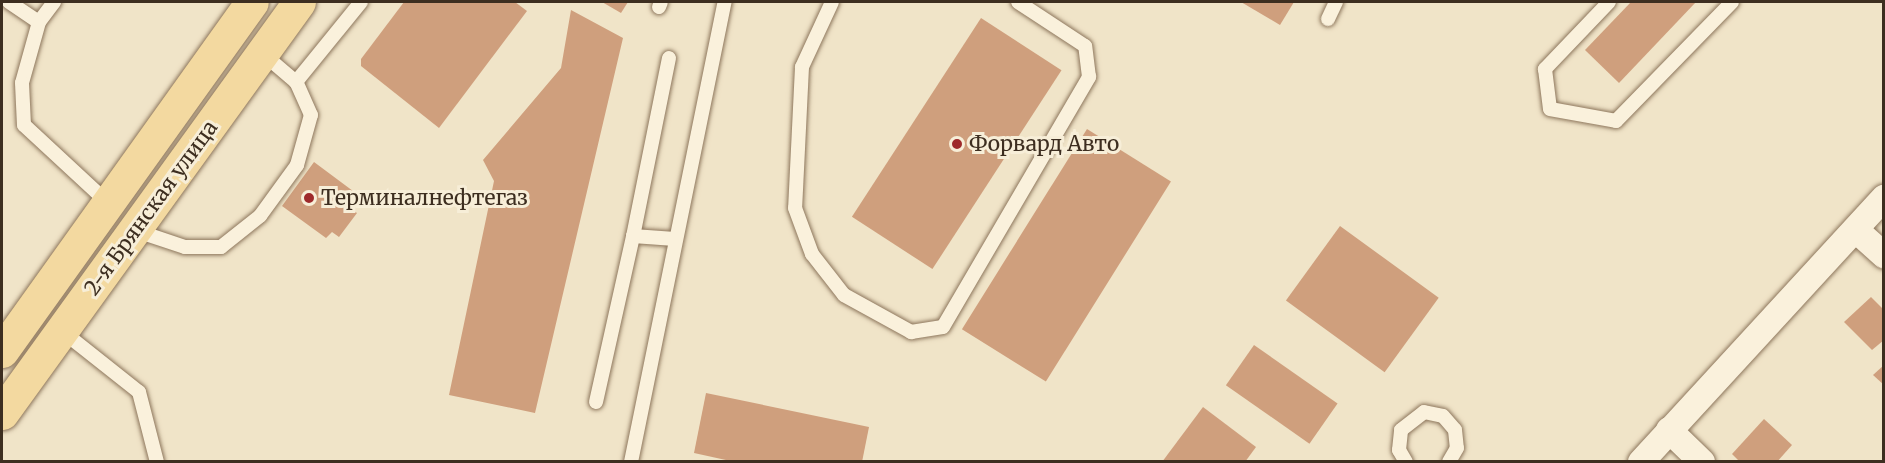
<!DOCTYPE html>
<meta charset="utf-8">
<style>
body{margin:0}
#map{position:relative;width:1885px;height:463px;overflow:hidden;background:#f0e4c8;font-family:Merriweather,serif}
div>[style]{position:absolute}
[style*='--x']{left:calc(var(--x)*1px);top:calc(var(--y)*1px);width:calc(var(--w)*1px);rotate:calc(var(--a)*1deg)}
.building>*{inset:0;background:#cf9f7d;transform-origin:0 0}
.roads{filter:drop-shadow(0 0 2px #8d765c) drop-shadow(0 0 2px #8d765c)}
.lane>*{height:14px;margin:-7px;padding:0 7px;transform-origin:7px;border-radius:7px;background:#faf1dc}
.street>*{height:26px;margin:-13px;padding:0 13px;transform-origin:13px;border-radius:13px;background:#faf1dc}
.primary>*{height:33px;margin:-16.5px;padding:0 16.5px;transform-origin:16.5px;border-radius:16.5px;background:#f3d9a0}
.dots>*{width:16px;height:16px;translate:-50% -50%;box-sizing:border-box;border:3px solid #f7eed8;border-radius:50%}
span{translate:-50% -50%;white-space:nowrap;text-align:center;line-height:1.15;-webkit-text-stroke:6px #f7eed8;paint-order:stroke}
.poi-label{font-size:21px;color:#3d2e20}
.left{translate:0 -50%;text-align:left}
.street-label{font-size:21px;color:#3d2e20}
.frame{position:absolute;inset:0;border:3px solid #3d2e20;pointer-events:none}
</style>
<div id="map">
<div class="building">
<i style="clip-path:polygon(404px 2px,515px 2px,527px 11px,439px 128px,361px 66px,361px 59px)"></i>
<i style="clip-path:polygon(602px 2px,628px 2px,621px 13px)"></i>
<i style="clip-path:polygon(1241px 2px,1294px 2px,1280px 25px)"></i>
<i style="clip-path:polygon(1631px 2px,1696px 2px,1619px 83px,1585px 50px)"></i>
<i style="clip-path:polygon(571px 10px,623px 38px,535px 413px,449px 395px,494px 181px,483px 160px,561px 68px)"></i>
<i style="left:981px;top:18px;width:96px;height:237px;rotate:33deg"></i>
<i style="left:1087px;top:129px;width:99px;height:236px;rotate:32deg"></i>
<i style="clip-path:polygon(314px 162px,357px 194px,348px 207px,357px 213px,339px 237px,332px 232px,326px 238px,282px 206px)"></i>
<i style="left:1340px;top:226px;width:122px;height:92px;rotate:36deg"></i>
<i style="clip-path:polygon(1871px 297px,1884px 310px,1884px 340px,1872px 350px,1844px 322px)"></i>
<i style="left:1254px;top:345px;width:102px;height:49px;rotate:35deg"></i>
<i style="clip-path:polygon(1884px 365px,1884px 385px,1873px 375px)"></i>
<i style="clip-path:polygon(706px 393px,869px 427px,862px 462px,735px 462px,694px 453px)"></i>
<i style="clip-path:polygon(1203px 407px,1256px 447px,1245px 462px,1162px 462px)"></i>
<i style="clip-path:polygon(1764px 419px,1792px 445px,1777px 462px,1740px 462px,1732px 454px)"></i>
</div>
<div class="roads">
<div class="lane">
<i style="--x:9;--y:2;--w:36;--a:34"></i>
<i style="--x:39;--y:22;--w:63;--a:105.6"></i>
<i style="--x:22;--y:83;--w:42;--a:87.3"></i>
<i style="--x:24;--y:125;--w:112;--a:42.8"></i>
<i style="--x:832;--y:2;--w:72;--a:114.8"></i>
<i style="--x:802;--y:67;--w:141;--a:92.8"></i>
<i style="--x:795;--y:208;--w:49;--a:69.7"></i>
<i style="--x:812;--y:254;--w:52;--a:52"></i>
<i style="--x:844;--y:295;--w:77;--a:28.9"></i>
<i style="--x:911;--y:332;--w:32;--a:-9"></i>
<i style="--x:943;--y:327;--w:290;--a:-59.7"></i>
<i style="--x:1089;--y:77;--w:31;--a:-97"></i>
<i style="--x:1085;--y:46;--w:80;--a:-146.7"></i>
<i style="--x:1609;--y:2;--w:93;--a:133.7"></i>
<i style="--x:1545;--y:69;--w:40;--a:82.9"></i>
<i style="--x:1550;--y:109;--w:67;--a:10.3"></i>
<i style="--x:1616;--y:121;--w:166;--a:-45.7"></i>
<i style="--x:659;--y:7;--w:5;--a:-68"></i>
<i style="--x:1328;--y:19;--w:19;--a:-65"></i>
<i style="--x:39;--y:22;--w:25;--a:-53"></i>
<i style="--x:669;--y:58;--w:182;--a:101.4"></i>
<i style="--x:633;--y:236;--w:42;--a:4.1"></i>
<i style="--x:296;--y:82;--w:103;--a:-50.9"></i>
<i style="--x:134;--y:230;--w:54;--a:18.4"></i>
<i style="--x:185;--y:247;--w:36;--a:0"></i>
<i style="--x:221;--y:247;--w:50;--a:-38.5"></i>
<i style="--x:260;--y:216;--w:63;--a:-54"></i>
<i style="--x:297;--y:165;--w:52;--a:-74.4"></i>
<i style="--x:311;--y:115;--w:36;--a:-114"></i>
<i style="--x:296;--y:82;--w:45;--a:-139.5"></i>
<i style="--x:62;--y:331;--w:98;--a:38.4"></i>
<i style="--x:139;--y:392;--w:72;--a:75.6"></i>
<i style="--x:596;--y:402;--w:170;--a:-77.4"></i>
<i style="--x:631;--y:462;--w:470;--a:-78.5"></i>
<i style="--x:1406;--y:462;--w:14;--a:-120"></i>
<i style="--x:1399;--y:450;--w:20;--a:-84"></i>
<i style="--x:1401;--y:430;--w:29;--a:-38"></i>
<i style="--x:1424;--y:412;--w:19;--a:12"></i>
<i style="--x:1443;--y:416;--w:18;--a:49"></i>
<i style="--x:1455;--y:430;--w:18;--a:84"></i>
<i style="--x:1457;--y:448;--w:16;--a:120"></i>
</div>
<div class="street">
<i style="--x:1856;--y:230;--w:38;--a:42"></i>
<i style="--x:1669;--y:430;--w:46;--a:44.1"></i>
<i style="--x:1641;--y:462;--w:359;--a:-47.4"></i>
</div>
<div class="primary">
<i style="--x:2;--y:351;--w:429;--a:-54.4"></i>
<i style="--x:2;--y:413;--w:507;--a:-54.15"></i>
</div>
</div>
<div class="dots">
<i style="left:957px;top:144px;background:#9e2a2b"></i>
<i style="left:309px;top:198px;background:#9e2a2b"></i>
</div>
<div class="poi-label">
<span class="left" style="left:969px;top:144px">Форвард Авто</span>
<span class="left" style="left:321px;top:198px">Терминалнефтегаз</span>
</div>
<div class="street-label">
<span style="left:151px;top:208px;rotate:-54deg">2-я Брянская улица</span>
</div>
<div class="frame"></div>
</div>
